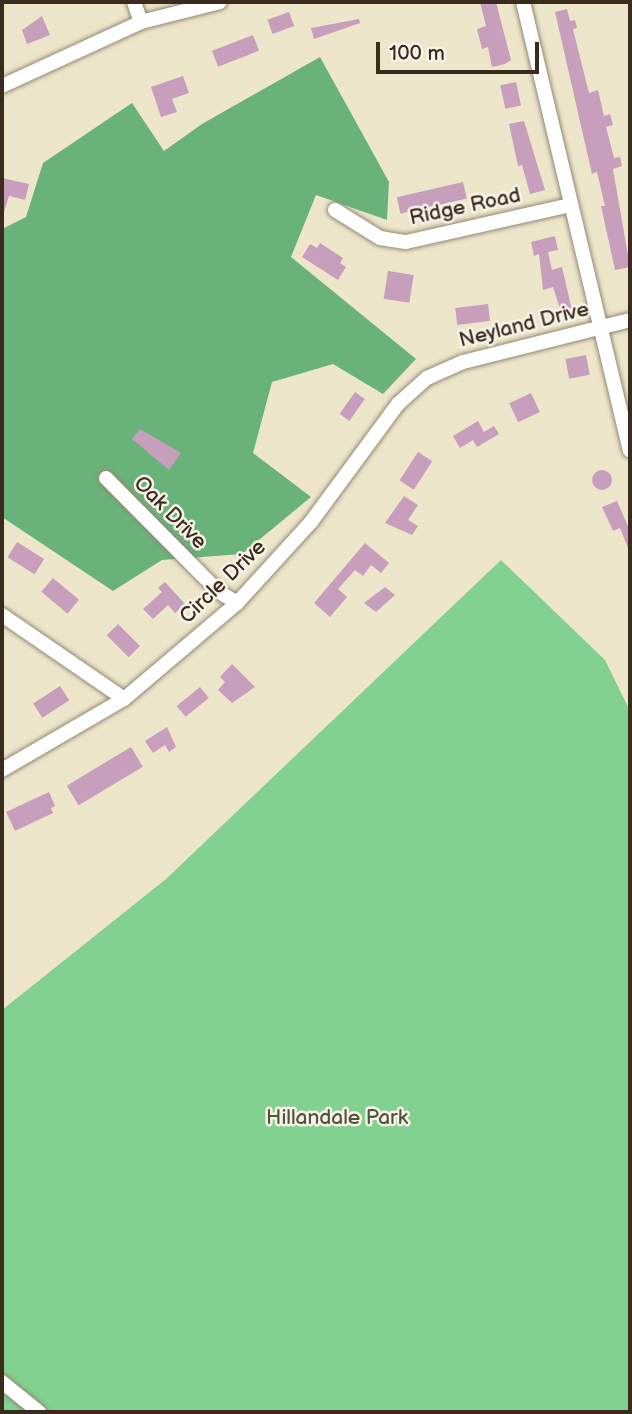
<!DOCTYPE html>
<style>
body{margin:0}
#map{position:relative;width:632px;height:1414px;overflow:hidden;background:#ede6cb;font-family:"Balsamiq Sans",sans-serif}
div>[style]{position:absolute}
[style*='--x']{left:calc(var(--x)*1px);top:calc(var(--y)*1px);width:calc(var(--w)*1px);rotate:calc(var(--a)*1deg)}
.green>*{inset:0;background:#82d190}
.forest>*{inset:0;background:#69b37a}
.building>*{inset:0;background:#c79fbd;transform-origin:0 0}
.round{border-radius:50%}
.roads{filter:drop-shadow(0 0 2px #948874) drop-shadow(0 0 2px #948874)}
.minor>*{height:14px;margin:-7px;padding:0 7px;transform-origin:7px;border-radius:7px;background:#fff}
span{translate:-50% -50%;white-space:nowrap;text-align:center;line-height:1.15;-webkit-text-stroke:5px #f7f3e8;paint-order:stroke}
.street-label{font-size:21px;color:#3b2a1e}
.park-label{font-size:21px;color:#4d543a}
.frame{position:absolute;inset:0;border:4px solid #3b2a1e;pointer-events:none}
.scale{position:absolute;left:376px;top:42px;width:163px;height:32px;box-sizing:border-box;border:4px solid #3b2a1e;border-top:0;padding-left:9px;font-size:21px;line-height:24px;white-space:nowrap;color:#3b2a1e;-webkit-text-stroke:5px #f7f3e8;paint-order:stroke}
</style>
<div id="map">
<div class="green">
<i style="clip-path:polygon(501px 560px,605px 660px,630px 711px,630px 1412px,2px 1412px,2px 1010px,166px 879px)"></i>
</div>
<div class="forest">
<i style="clip-path:polygon(320px 57px,389px 182px,387px 220px,316px 195px,291px 257px,416px 359px,383px 394px,333px 364px,272px 382px,253px 453px,311px 497px,242px 554px,162px 560px,113px 591px,2px 517px,2px 229px,26px 217px,43px 163px,132px 103px,164px 151px,202px 124px)"></i>
</div>
<div class="building">
<i style="clip-path:polygon(480px 2px,496px 2px,511px 60px,505px 64px,492px 67px,488px 47px,482px 49px,477px 29px,486px 26px)"></i>
<i style="clip-path:polygon(567px 9px,570px 21px,575px 20px,577px 28px,573px 29px,589px 93px,598px 90px,604px 116px,610px 114px,613px 125px,606px 127px,614px 158px,620px 157px,622px 166px,613px 169px,630px 267px,615px 270px,601px 206px,605px 206px,597px 172px,592px 174px,555px 12px)"></i>
<i style="left:289px;top:12px;width:15px;height:23px;rotate:70deg"></i>
<i style="clip-path:polygon(42px 16px,50px 35px,27px 44px,22px 30px)"></i>
<i style="clip-path:polygon(359px 19px,360px 23px,314px 39px,311px 28px)"></i>
<i style="left:253px;top:35px;width:17px;height:44px;rotate:69deg"></i>
<i style="clip-path:polygon(183px 76px,189px 93px,172px 99px,177px 112px,161px 117px,151px 87px)"></i>
<i style="left:516px;top:82px;width:24px;height:16px;rotate:78deg"></i>
<i style="clip-path:polygon(524px 121px,545px 190px,530px 194px,522px 165px,518px 166px,509px 124px)"></i>
<i style="clip-path:polygon(2px 178px,29px 184px,25px 200px,9px 196px,4px 212px)"></i>
<i style="left:463px;top:182px;width:17px;height:68px;rotate:77deg"></i>
<i style="clip-path:polygon(555px 236px,558px 250px,548px 252px,552px 270px,562px 267px,574px 319px,564px 321px,553px 287px,543px 290px,539px 254px,534px 256px,531px 242px)"></i>
<i style="clip-path:polygon(320px 243px,343px 258px,340px 263px,346px 267px,338px 280px,302px 257px,310px 244px,317px 248px)"></i>
<i style="left:388px;top:271px;width:26px;height:28px;rotate:9deg"></i>
<i style="left:488px;top:304px;width:17px;height:33px;rotate:83deg"></i>
<i style="left:586px;top:355px;width:20px;height:21px;rotate:79deg"></i>
<i style="left:355px;top:392px;width:12px;height:27px;rotate:35deg"></i>
<i style="left:531px;top:393px;width:21px;height:24px;rotate:65deg"></i>
<i style="clip-path:polygon(478px 421px,484px 432px,494px 426px,499px 434px,477px 447px,473px 440px,460px 448px,453px 436px)"></i>
<i style="clip-path:polygon(140px 429px,181px 453px,169px 470px,132px 439px)"></i>
<i style="left:418px;top:452px;width:17px;height:34px;rotate:33deg"></i>
<i class="round" style="left:592px;top:470px;width:20px;height:20px"></i>
<i style="clip-path:polygon(404px 496px,418px 505px,408px 520px,418px 526px,412px 535px,385px 523px)"></i>
<i style="clip-path:polygon(617px 501px,630px 531px,630px 553px,620px 528px,613px 531px,602px 507px)"></i>
<i style="left:17px;top:542px;width:32px;height:18px;rotate:32deg"></i>
<i style="clip-path:polygon(365px 543px,389px 563px,381px 573px,371px 565px,363px 576px,355px 570px,338px 589px,347px 597px,330px 617px,314px 603px)"></i>
<i style="left:53px;top:578px;width:34px;height:18px;rotate:40deg"></i>
<i style="clip-path:polygon(165px 582px,185px 604px,175px 613px,168px 605px,153px 619px,143px 609px,162px 592px,158px 588px)"></i>
<i style="clip-path:polygon(385px 587px,395px 595px,376px 612px,364px 603px)"></i>
<i style="left:118px;top:624px;width:31px;height:16px;rotate:45deg"></i>
<i style="clip-path:polygon(232px 664px,255px 687px,232px 703px,218px 690px,225px 682px,220px 677px)"></i>
<i style="left:60px;top:686px;width:17px;height:32px;rotate:57deg"></i>
<i style="left:200px;top:687px;width:14px;height:30px;rotate:51deg"></i>
<i style="clip-path:polygon(167px 727px,176px 747px,169px 752px,165px 745px,153px 753px,145px 741px)"></i>
<i style="left:131px;top:747px;width:23px;height:75px;rotate:59deg"></i>
<i style="clip-path:polygon(49px 792px,55px 806px,51px 808px,53px 813px,15px 831px,6px 812px)"></i>
</div>
<div class="roads">
<div class="minor">
<i style="--x:134;--y:2;--w:21;--a:71"></i>
<i style="--x:523;--y:2;--w:461;--a:76.6"></i>
<i style="--x:2;--y:86;--w:153;--a:-24.7"></i>
<i style="--x:141;--y:22;--w:81;--a:-14.2"></i>
<i style="--x:335;--y:210;--w:53;--a:31.9"></i>
<i style="--x:380;--y:238;--w:26;--a:9"></i>
<i style="--x:406;--y:242;--w:168;--a:-12.7"></i>
<i style="--x:106;--y:478;--w:161;--a:45.3"></i>
<i style="--x:219;--y:592;--w:21;--a:31"></i>
<i style="--x:2;--y:615;--w:148;--a:34.5"></i>
<i style="--x:2;--y:770;--w:141;--a:-30.2"></i>
<i style="--x:124;--y:699;--w:148;--a:-40.3"></i>
<i style="--x:237;--y:603;--w:110;--a:-47.6"></i>
<i style="--x:311;--y:522;--w:147;--a:-53.6"></i>
<i style="--x:398;--y:404;--w:39;--a:-42"></i>
<i style="--x:427;--y:378;--w:39;--a:-24"></i>
<i style="--x:463;--y:362;--w:172;--a:-14.1"></i>
<i style="--x:2;--y:1382;--w:48;--a:39"></i>
</div>
</div>
<div class="street-label">
<span style="left:465px;top:207px;rotate:-12deg">Ridge Road</span>
<span style="left:524px;top:325px;rotate:-14deg">Neyland Drive</span>
<span style="left:170px;top:513px;rotate:45deg">Oak Drive</span>
<span style="left:223px;top:582px;rotate:-44deg">Circle Drive</span>
</div>
<div class="park-label">
<span style="left:337px;top:1118px">Hillandale Park</span>
</div>
<div class="frame"></div>
<div class="scale">100 m</div>
</div>
